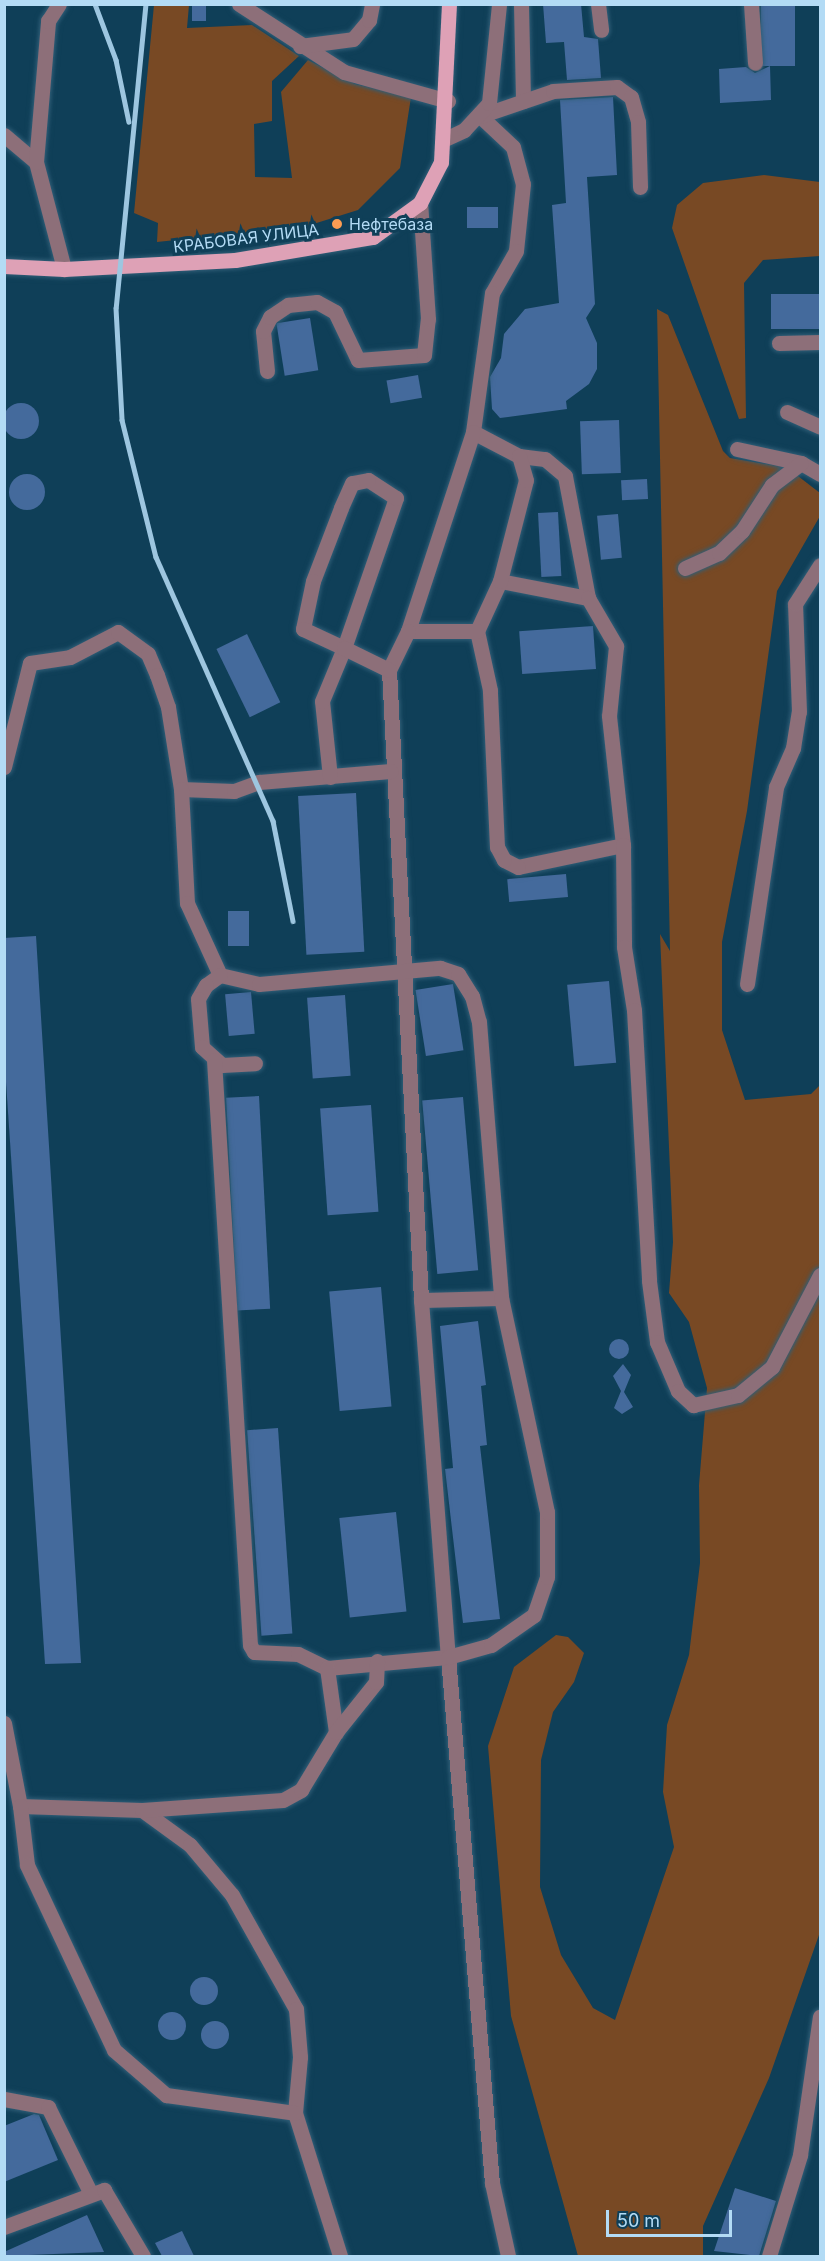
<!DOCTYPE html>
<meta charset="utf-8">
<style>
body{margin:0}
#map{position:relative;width:825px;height:2261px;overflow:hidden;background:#0f3f58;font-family:Inter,sans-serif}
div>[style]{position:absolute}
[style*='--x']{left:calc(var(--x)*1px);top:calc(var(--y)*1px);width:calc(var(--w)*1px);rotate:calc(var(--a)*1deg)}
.green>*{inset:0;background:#784924}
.building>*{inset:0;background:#446a9c;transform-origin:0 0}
.round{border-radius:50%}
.roads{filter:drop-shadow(0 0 2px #305e77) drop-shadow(0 0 2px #305e77)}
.minor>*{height:15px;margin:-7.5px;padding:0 7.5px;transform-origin:7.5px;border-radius:7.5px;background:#8d6f79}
.major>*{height:15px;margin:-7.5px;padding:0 7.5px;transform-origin:7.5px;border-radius:7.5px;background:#dea1b6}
.rail>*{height:4.5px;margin:-2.25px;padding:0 2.25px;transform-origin:2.25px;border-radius:2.25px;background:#9dc6e0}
.dots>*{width:16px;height:16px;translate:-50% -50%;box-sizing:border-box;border:3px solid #0f3f58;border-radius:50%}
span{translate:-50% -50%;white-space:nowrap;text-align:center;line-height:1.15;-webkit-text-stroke:6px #0f3f58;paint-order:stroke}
.poi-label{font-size:16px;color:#b3dbf5}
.left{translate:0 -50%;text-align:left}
.street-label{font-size:16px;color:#b3dbf5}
.frame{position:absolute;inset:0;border:6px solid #b3dbf5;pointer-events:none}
.scale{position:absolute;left:606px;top:2210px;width:126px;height:27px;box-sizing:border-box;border:3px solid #b3dbf5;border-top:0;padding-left:8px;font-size:18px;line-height:21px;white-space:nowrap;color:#b3dbf5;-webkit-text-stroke:4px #0f3f58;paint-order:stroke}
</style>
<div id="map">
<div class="green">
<i style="clip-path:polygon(154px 5px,189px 5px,187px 28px,252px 25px,299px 56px,272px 81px,272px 121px,254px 124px,255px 177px,292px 178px,281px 92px,308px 60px,355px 84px,411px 97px,400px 168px,358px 210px,307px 226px,157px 242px,158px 223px,134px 213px)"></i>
<i style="clip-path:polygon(764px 175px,820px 182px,820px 256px,763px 260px,744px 283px,746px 418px,739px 419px,672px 228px,677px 205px,703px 183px)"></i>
<i style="clip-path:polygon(657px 309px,668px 315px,723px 451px,730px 458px,784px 467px,720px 554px,794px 473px,820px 493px,820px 516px,777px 591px,747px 811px,722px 942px,722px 1030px,745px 1100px,811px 1094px,820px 1085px,820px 1932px,769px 2078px,703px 2226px,703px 2256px,578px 2256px,511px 2016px,488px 1746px,514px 1667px,556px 1635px,568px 1637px,584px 1653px,574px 1682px,553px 1712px,541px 1760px,540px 1887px,561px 1955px,593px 2008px,615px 2020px,674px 1847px,663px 1792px,667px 1725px,689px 1655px,700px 1563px,699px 1485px,707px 1388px,689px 1322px,669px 1293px,673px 1242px,660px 934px,670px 951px)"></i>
</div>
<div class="building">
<i style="left:192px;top:4px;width:14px;height:17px"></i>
<i style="clip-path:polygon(543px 4px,581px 4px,584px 37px,598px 39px,601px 78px,567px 80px,564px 42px,546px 43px)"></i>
<i style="left:761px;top:4px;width:34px;height:62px"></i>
<i style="clip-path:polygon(770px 66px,771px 100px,720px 103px,719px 69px,746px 67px,755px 73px)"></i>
<i style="clip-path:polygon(613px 97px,617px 175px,587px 177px,595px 304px,586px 318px,597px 343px,597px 369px,589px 384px,566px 401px,567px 409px,500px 418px,492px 409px,490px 377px,501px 358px,504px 334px,525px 309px,559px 303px,552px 205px,566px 203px,560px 100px)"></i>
<i style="left:498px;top:207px;width:21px;height:31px;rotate:90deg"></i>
<i style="left:820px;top:294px;width:35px;height:49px;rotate:90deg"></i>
<i style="left:310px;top:318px;width:53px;height:34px;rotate:81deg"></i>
<i style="left:418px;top:375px;width:23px;height:32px;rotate:80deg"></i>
<i class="round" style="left:3px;top:403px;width:36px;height:36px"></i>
<i style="left:619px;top:420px;width:53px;height:39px;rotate:88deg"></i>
<i class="round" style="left:9px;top:474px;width:36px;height:36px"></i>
<i style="left:647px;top:479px;width:20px;height:26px;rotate:87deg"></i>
<i style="left:558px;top:512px;width:64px;height:20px;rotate:87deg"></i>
<i style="left:618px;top:514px;width:44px;height:21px;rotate:85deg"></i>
<i style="left:593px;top:626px;width:43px;height:74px;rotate:86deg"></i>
<i style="left:247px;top:634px;width:76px;height:34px;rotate:64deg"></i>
<i style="left:356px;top:793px;width:159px;height:58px;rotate:87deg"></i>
<i style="left:566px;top:874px;width:23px;height:59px;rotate:85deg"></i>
<i style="left:228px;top:911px;width:21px;height:35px"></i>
<i style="clip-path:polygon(36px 936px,81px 1663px,45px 1664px,4px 1052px,4px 938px)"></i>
<i style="left:609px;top:981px;width:82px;height:42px;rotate:85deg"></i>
<i style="left:453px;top:984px;width:67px;height:38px;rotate:81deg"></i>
<i style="left:251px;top:992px;width:42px;height:26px;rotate:85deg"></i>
<i style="left:345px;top:995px;width:81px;height:38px;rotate:86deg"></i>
<i style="left:259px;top:1096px;width:213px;height:33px;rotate:87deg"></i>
<i style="left:463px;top:1097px;width:174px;height:41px;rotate:85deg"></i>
<i style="left:371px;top:1105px;width:107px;height:51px;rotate:86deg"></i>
<i style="left:381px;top:1287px;width:120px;height:52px;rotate:85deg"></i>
<i style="clip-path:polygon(478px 1321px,486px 1385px,481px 1386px,487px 1445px,480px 1446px,500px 1619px,463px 1623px,445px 1469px,453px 1468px,440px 1326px)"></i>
<i class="round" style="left:609px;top:1339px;width:20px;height:20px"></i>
<i style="clip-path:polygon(623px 1364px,631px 1375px,624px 1392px,633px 1407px,622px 1414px,614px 1408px,621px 1391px,613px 1376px)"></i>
<i style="left:278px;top:1428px;width:206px;height:31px;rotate:86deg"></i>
<i style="left:396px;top:1512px;width:100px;height:57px;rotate:84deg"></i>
<i class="round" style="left:190px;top:1977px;width:28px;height:28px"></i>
<i class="round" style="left:158px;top:2012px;width:28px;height:28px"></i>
<i class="round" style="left:201px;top:2021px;width:28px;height:28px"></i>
<i style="clip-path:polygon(34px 2114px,39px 2115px,58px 2160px,4px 2182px,4px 2126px)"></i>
<i style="clip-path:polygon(735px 2188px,776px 2201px,759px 2256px,714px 2251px)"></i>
<i style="clip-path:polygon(87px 2215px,104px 2252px,4px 2256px,4px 2252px)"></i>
<i style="clip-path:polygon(182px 2231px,194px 2256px,162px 2256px,155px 2243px)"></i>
</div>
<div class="roads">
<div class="minor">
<i style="--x:239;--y:4;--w:125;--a:32.9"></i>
<i style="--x:344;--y:72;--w:108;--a:15.6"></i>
<i style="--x:521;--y:4;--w:97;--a:88.8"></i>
<i style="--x:598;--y:4;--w:26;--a:83"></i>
<i style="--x:751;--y:4;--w:59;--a:86.1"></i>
<i style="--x:300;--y:46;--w:53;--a:-7.5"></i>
<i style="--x:353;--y:39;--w:25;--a:-50"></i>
<i style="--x:369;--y:20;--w:16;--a:-79"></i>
<i style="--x:480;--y:116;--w:45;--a:43.2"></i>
<i style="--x:513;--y:147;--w:38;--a:75"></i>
<i style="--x:523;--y:184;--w:67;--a:96"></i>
<i style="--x:516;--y:251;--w:48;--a:119.7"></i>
<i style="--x:492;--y:293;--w:140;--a:97.8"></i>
<i style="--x:473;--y:432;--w:52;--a:27.6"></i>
<i style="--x:519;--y:456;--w:26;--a:7"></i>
<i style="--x:545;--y:459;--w:26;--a:40"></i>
<i style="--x:565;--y:476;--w:124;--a:79.3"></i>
<i style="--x:480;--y:116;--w:77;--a:-18.9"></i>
<i style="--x:553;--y:91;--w:64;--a:-3.6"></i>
<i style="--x:617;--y:87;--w:17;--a:36"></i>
<i style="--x:631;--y:97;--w:26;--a:74"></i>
<i style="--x:638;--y:122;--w:65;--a:88.2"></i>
<i style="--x:4;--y:135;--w:42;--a:40.2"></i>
<i style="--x:36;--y:162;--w:111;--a:75.3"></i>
<i style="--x:445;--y:139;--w:21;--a:-25"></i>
<i style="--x:464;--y:130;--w:37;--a:-47"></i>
<i style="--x:489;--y:103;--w:100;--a:-84.2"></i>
<i style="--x:36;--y:162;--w:142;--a:-85.1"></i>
<i style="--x:48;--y:21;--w:20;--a:-57"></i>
<i style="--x:779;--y:343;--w:41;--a:-1.4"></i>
<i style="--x:267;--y:371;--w:40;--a:-95.7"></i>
<i style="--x:263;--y:331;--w:16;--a:-63"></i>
<i style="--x:270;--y:317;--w:22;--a:-34"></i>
<i style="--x:288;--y:305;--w:29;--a:-6"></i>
<i style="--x:317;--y:302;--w:21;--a:29"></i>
<i style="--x:335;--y:312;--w:53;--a:64.4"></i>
<i style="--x:358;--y:360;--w:66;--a:-4.3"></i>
<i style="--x:424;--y:355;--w:36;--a:-84"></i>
<i style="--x:428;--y:319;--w:116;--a:-93.9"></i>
<i style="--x:787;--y:412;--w:36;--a:24"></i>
<i style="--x:737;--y:449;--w:66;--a:12.3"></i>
<i style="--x:801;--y:463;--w:22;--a:30"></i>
<i style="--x:685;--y:568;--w:37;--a:-24"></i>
<i style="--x:719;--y:553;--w:32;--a:-44"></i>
<i style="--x:742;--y:531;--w:55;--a:-56.9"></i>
<i style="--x:772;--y:485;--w:36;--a:-37"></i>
<i style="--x:500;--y:581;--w:90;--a:10.9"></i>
<i style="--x:588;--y:598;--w:56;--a:59.7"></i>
<i style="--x:616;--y:646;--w:70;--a:95.7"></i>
<i style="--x:609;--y:716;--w:130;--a:83.8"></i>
<i style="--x:623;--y:845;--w:107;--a:168.2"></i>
<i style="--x:518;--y:867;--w:16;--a:-153"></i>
<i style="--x:504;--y:860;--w:15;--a:-118"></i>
<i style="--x:497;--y:847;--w:157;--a:-92.6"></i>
<i style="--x:490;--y:690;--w:60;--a:-102.4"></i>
<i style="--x:477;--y:631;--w:55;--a:-65.3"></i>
<i style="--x:500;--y:581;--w:104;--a:-75.6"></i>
<i style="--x:526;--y:480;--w:25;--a:-106"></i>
<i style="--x:408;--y:631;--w:209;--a:-71.9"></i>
<i style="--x:477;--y:631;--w:69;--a:180"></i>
<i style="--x:408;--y:631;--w:43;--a:116"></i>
<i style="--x:389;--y:670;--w:631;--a:87.09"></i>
<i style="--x:421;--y:1300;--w:358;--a:85.7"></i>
<i style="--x:448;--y:1657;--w:528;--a:85.22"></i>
<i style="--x:492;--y:2183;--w:75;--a:77.6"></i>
<i style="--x:4;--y:767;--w:107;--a:-76"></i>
<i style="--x:30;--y:663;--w:40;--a:-8.5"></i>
<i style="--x:70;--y:657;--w:54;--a:-27.5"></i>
<i style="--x:118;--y:632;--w:37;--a:36"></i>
<i style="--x:148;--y:654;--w:23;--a:67"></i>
<i style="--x:157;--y:675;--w:34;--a:71"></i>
<i style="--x:168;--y:707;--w:83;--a:81"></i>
<i style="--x:181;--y:789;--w:53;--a:2.2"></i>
<i style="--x:234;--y:791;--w:27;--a:-20"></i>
<i style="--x:259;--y:782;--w:132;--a:-4.8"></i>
<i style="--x:330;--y:777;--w:76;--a:-96"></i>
<i style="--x:322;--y:701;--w:57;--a:-67.5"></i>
<i style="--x:344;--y:648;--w:159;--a:-70.9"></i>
<i style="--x:396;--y:498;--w:33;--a:-147"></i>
<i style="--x:368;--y:480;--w:16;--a:169"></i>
<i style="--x:352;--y:483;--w:27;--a:114"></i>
<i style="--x:341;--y:508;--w:78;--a:111"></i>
<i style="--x:313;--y:581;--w:49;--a:101.8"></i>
<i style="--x:303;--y:629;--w:45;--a:24.9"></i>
<i style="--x:344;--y:648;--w:50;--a:26.1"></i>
<i style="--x:181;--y:789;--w:114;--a:87"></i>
<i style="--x:187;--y:903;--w:79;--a:65.4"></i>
<i style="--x:220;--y:975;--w:40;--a:13"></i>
<i style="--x:259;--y:984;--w:182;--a:-5.1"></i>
<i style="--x:440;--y:968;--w:19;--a:18"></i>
<i style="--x:458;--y:974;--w:26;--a:58"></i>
<i style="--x:472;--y:996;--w:27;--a:75"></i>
<i style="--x:479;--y:1022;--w:277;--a:85.4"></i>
<i style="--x:501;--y:1298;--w:80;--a:178.6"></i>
<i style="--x:623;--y:845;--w:102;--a:89.4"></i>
<i style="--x:624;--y:947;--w:64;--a:81"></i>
<i style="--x:634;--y:1010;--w:271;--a:86.8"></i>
<i style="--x:649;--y:1281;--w:62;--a:82.5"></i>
<i style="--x:657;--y:1342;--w:53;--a:66.8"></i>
<i style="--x:678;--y:1391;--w:21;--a:43"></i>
<i style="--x:693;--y:1405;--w:46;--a:-12.5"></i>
<i style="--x:738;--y:1395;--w:44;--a:-39.5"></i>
<i style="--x:772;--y:1367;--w:104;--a:-62.4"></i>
<i style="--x:220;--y:975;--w:17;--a:144"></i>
<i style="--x:206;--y:985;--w:16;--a:120"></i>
<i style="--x:198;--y:999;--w:48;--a:85.2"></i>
<i style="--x:202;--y:1047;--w:27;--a:42"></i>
<i style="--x:222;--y:1065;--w:33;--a:-3"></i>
<i style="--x:747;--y:984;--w:199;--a:-81.6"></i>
<i style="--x:776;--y:787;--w:43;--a:-66.4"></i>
<i style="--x:793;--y:748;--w:36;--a:-81"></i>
<i style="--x:799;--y:712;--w:108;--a:-92.1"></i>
<i style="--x:795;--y:604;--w:46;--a:-57.3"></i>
<i style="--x:214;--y:1060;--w:586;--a:86.48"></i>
<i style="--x:250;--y:1645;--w:8;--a:60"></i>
<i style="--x:254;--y:1652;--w:44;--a:2.6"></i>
<i style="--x:298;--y:1654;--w:32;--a:26"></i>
<i style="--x:327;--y:1668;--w:121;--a:-5.2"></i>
<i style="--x:448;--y:1657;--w:45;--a:-15.6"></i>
<i style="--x:491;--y:1645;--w:52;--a:-34.9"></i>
<i style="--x:534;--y:1615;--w:40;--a:-71.1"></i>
<i style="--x:547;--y:1577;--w:65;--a:-90"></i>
<i style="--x:547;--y:1512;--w:219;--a:-102.1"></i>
<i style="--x:327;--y:1668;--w:65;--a:82"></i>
<i style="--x:4;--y:1723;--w:85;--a:79.1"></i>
<i style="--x:20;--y:1806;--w:122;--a:1.9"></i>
<i style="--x:142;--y:1810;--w:59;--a:36.1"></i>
<i style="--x:190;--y:1845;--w:65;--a:50"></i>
<i style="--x:232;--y:1895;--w:131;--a:60.7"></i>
<i style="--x:296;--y:2009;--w:48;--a:85.2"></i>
<i style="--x:300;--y:2057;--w:56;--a:95.1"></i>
<i style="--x:295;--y:2113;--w:150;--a:72.5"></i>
<i style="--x:20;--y:1806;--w:59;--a:83.2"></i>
<i style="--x:27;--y:1865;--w:204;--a:64.8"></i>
<i style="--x:114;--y:2050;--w:69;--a:40.9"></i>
<i style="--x:166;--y:2095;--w:130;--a:7.9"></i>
<i style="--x:142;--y:1810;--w:141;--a:-4.1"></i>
<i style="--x:283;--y:1800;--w:21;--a:-29"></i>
<i style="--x:301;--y:1790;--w:68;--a:-58.9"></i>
<i style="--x:336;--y:1732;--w:64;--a:-51.3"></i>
<i style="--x:376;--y:1682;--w:21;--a:-87"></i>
<i style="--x:4;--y:2099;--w:45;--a:10.3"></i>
<i style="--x:48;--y:2107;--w:95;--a:63.7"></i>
<i style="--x:4;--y:2227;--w:107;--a:-20.3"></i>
<i style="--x:104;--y:2190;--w:77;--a:59.4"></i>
<i style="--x:769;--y:2256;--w:106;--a:-72.9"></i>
<i style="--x:800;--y:2155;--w:140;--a:-81.8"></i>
</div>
<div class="major">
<i style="--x:4;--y:266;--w:60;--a:2.9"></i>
<i style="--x:64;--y:269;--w:171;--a:-3"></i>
<i style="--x:235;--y:260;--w:140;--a:-9.5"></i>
<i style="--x:373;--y:237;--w:58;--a:-35.9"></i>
<i style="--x:420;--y:203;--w:46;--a:-62.9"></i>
<i style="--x:441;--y:162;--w:158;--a:-87.1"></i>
</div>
</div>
<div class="rail">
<i style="--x:95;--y:4;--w:60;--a:69.4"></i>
<i style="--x:116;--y:60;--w:63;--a:78.2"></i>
<i style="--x:146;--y:4;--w:305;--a:95.6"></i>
<i style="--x:116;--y:308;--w:112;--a:86.9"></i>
<i style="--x:122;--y:420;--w:141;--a:76.1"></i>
<i style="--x:156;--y:557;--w:289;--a:66.1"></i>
<i style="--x:273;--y:821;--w:102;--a:78.7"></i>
</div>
<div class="dots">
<i style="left:337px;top:224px;background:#fc9d53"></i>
</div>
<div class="poi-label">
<span class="left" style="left:349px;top:224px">Нефтебаза</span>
</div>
<div class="street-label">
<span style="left:246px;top:238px;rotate:-7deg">КРАБОВАЯ УЛИЦА</span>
</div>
<div class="frame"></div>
<div class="scale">50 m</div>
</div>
